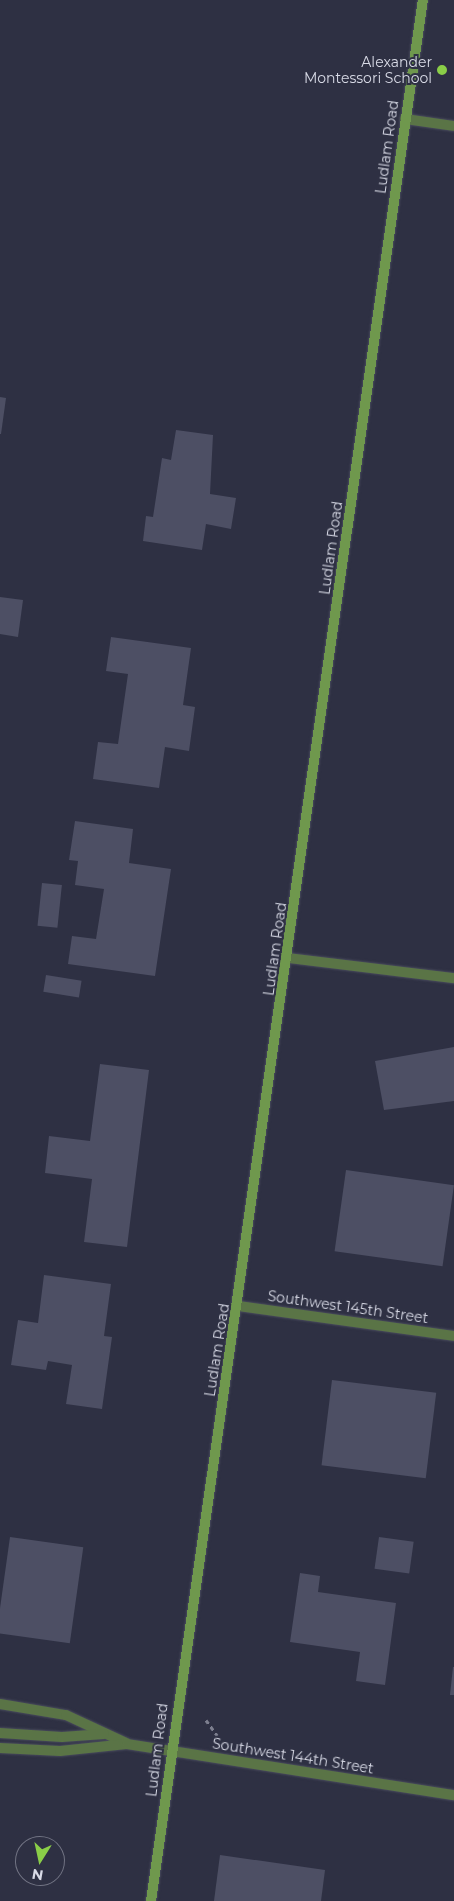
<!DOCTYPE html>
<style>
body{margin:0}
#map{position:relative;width:454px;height:1901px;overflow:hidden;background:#2e3043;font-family:Montserrat,sans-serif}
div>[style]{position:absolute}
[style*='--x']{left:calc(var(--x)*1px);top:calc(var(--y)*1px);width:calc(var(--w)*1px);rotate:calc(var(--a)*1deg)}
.building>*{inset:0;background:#4d4f64;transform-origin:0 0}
.path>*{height:3px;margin-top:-1.5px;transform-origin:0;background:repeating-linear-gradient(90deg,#7d7f8f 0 4px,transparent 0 8px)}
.roads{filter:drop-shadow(0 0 1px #494b5d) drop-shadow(0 0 1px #494b5d)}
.lane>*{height:10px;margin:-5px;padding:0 5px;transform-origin:5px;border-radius:5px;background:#5a7446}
.street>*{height:10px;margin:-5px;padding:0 5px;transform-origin:5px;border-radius:5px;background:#5a7446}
.secondary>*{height:10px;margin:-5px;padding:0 5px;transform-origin:5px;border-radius:5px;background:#6f984d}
.dots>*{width:14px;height:14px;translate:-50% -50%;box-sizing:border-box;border:2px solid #2e3043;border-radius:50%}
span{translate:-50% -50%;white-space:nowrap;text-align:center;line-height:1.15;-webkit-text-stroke:4px #2e3043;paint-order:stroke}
.poi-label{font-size:14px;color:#d8dae6}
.right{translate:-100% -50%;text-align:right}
.street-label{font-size:14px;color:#d8dae6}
.north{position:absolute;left:15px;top:1836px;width:50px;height:50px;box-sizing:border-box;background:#2e3043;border:1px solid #727484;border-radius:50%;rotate:190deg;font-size:14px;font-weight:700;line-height:20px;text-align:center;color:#d8dae6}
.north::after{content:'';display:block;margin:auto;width:18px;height:22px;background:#8ace48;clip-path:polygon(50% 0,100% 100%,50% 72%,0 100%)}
</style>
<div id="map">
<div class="building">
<i style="clip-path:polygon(0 397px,6px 398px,1px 434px,0 434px)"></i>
<i style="clip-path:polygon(176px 430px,213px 435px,210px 494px,236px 498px,231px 529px,206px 524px,202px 550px,143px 541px,146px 516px,153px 517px,162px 458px,171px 460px)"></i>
<i style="clip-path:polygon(0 597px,23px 600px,18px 637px,0 634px)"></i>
<i style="clip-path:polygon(111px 637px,191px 648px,183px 705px,195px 707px,189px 751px,165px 747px,159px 788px,93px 779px,98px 742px,118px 744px,128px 674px,106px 671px)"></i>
<i style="clip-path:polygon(75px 821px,133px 829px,129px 863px,171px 869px,155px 976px,68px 964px,72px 936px,96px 939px,104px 889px,75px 885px,78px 861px,69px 860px)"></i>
<i style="left:42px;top:883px;width:20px;height:43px;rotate:6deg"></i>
<i style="left:46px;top:975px;width:36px;height:17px;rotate:9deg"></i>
<i style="clip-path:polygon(454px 1047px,454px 1101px,384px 1110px,375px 1061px)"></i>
<i style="clip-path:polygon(100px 1064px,149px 1070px,127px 1247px,84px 1242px,92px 1179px,45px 1173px,49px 1136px,90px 1141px)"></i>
<i style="left:346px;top:1170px;width:109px;height:82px;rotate:8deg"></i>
<i style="clip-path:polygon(44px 1275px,111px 1284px,104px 1336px,112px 1337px,102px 1409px,66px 1404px,72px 1365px,48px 1361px,46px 1370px,11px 1365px,18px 1320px,38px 1323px)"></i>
<i style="left:332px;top:1380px;width:105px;height:86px;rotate:7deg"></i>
<i style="left:10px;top:1537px;width:74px;height:97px;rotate:8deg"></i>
<i style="left:379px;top:1537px;width:35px;height:32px;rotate:8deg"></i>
<i style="clip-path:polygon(300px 1573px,320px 1576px,318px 1592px,396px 1603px,385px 1685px,356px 1681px,360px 1652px,290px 1642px)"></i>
<i style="clip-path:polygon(453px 1667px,454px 1667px,454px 1695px,450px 1695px)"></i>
<i style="clip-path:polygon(220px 1855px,325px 1870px,321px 1901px,214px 1901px)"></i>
</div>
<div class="path">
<i style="--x:206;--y:1720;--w:19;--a:54"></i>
</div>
<div class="roads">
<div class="lane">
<i style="--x:405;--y:119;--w:49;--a:8.1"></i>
</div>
<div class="street">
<i style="--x:288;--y:958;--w:167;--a:6.9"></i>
<i style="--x:238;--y:1306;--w:218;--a:7.9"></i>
<i style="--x:0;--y:1704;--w:67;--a:9.5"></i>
<i style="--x:66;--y:1715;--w:66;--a:25"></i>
<i style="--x:0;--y:1733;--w:62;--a:3.7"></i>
<i style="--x:62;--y:1737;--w:42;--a:-4.1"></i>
<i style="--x:0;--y:1748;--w:60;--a:2.9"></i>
<i style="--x:60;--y:1751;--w:67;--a:-6"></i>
<i style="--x:127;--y:1744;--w:331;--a:8.9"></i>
</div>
<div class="secondary">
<i style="--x:151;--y:1901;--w:1920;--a:-81.86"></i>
</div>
</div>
<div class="dots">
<i style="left:442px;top:70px;background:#8ace48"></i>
</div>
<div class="poi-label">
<span class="right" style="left:432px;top:70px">Alexander<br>Montessori School</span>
</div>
<div class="street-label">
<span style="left:387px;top:147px;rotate:-82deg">Ludlam Road</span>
<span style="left:331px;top:548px;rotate:-82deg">Ludlam Road</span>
<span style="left:275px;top:949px;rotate:-82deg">Ludlam Road</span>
<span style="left:348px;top:1307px;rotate:8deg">Southwest 145th Street</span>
<span style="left:217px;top:1350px;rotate:-81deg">Ludlam Road</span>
<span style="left:157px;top:1750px;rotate:-83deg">Ludlam Road</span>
<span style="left:293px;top:1756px;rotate:9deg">Southwest 144th Street</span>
</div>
<div class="north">N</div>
</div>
